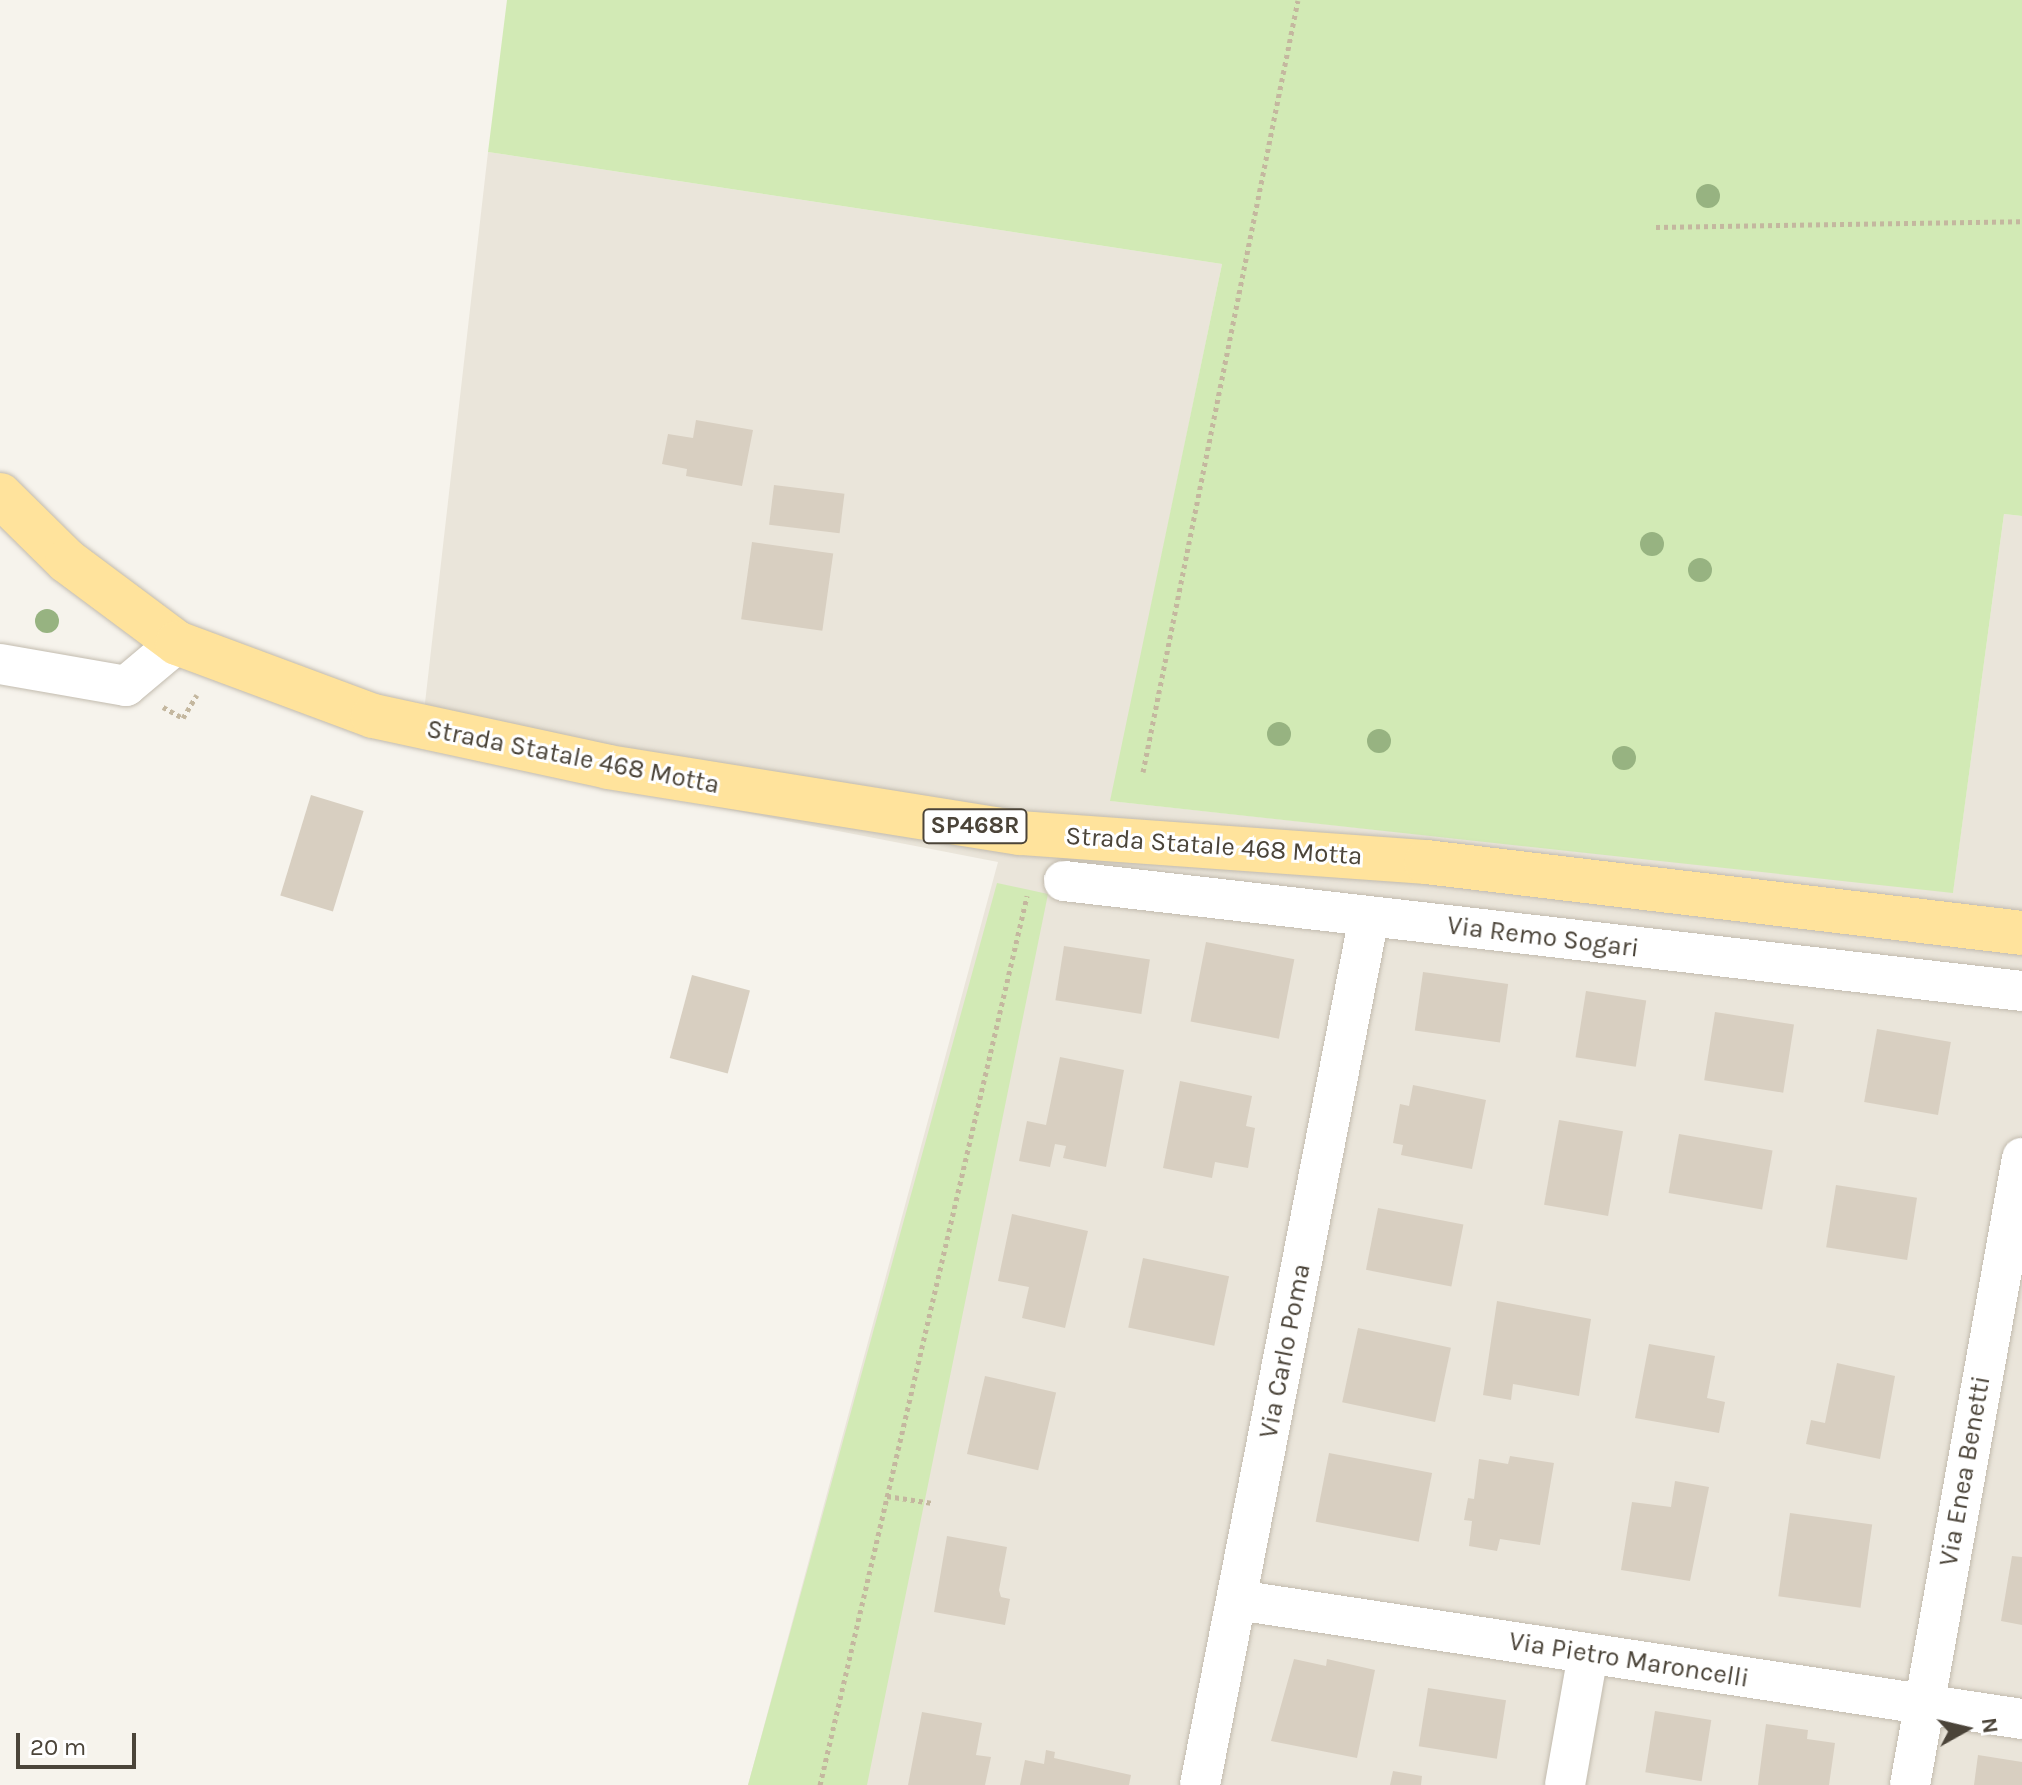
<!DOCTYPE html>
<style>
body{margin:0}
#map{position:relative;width:2022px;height:1785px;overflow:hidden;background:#f6f3ec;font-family:Karla,sans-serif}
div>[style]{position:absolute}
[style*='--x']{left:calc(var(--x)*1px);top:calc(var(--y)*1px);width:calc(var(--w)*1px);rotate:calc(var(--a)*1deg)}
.residential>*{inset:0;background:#eae5da}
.green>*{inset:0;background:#d2eab5}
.building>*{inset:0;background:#d8cfc1;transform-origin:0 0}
.path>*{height:5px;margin-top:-2.5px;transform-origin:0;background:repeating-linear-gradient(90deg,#c4b79f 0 4px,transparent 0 8px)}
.roads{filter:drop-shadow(0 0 2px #c2bbae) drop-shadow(0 0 2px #c2bbae)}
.street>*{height:40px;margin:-20px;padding:0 20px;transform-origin:20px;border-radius:20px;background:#fff}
.primary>*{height:44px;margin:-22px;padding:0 22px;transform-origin:22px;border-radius:22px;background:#ffe39c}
.trees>*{width:24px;height:24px;margin:-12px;border-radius:50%;background:#97b381}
span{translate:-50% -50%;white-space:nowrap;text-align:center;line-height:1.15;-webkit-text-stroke:6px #fff;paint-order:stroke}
.shield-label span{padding:2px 6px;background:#fff;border:2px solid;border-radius:6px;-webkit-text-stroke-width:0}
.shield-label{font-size:24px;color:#4b4439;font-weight:700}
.street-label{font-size:26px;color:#4b4439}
.north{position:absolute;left:1926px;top:1689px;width:80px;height:80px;-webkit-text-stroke:6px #fff;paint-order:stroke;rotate:82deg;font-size:22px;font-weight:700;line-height:32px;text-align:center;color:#4b4439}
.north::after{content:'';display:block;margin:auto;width:28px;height:36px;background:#4b4439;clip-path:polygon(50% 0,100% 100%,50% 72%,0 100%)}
.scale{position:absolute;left:16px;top:1733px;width:120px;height:36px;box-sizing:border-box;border:4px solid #4b4439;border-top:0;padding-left:10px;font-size:24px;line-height:28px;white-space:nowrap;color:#4b4439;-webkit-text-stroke:6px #fff;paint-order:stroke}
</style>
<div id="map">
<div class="residential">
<i style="clip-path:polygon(488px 152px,1222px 264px,1111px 801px,1953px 892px,2004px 514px,2022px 516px,2022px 1785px,748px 1785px,998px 862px,715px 807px,421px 738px)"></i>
</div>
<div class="green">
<i style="clip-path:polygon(507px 0,2022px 0,2022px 516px,2004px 514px,1953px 893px,1110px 801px,1222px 264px,488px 152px)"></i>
<i style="clip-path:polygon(997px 883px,1048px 894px,867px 1785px,748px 1785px)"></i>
</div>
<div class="building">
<i style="clip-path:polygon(696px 420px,753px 430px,742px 486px,686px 476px,687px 469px,662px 464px,668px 434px,693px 438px)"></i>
<i style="left:774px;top:485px;width:71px;height:40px;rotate:7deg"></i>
<i style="left:752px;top:542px;width:82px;height:78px;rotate:8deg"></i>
<i style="left:311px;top:795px;width:55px;height:105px;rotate:17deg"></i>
<i style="left:1206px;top:942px;width:90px;height:81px;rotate:11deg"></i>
<i style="left:1064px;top:946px;width:87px;height:55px;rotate:9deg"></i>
<i style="left:1423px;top:972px;width:86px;height:59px;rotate:8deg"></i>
<i style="left:692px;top:975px;width:60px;height:86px;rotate:15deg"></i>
<i style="left:1586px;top:991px;width:61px;height:67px;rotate:9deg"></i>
<i style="left:1715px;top:1012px;width:80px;height:69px;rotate:9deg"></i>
<i style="left:1877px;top:1029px;width:75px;height:74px;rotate:10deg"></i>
<i style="clip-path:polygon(1060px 1057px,1124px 1070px,1106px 1167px,1063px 1158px,1066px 1146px,1055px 1144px,1050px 1167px,1019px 1161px,1027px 1121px,1046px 1125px)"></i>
<i style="clip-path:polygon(1180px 1081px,1252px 1096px,1246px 1126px,1255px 1128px,1248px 1168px,1215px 1162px,1212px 1178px,1163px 1168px)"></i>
<i style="clip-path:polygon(1413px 1085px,1486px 1100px,1472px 1169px,1401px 1155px,1403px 1145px,1393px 1143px,1400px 1104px,1409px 1106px)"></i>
<i style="left:1559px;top:1120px;width:65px;height:86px;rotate:10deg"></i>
<i style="left:1679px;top:1134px;width:95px;height:60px;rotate:10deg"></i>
<i style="left:1836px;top:1185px;width:82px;height:63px;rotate:9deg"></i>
<i style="left:1378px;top:1208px;width:87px;height:63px;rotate:11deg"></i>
<i style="clip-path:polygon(1012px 1214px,1088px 1231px,1065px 1328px,1022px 1318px,1029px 1287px,998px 1281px)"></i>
<i style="left:1143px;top:1258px;width:88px;height:71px;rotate:12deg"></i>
<i style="clip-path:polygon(1497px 1301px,1591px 1319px,1579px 1396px,1513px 1384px,1511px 1400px,1483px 1395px)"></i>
<i style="left:1358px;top:1328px;width:95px;height:76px;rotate:12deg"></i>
<i style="clip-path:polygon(1649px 1344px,1715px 1356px,1707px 1398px,1725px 1402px,1719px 1433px,1635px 1418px)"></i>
<i style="clip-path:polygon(1837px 1363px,1895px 1376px,1880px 1459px,1806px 1444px,1811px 1420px,1825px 1423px)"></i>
<i style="left:985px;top:1376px;width:73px;height:80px;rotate:13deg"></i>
<i style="left:1329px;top:1453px;width:105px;height:70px;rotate:11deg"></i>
<i style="clip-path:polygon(1510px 1456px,1554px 1463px,1540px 1545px,1500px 1539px,1497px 1551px,1469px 1546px,1472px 1521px,1464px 1520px,1468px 1498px,1474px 1499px,1479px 1459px,1508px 1464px)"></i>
<i style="clip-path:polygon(1675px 1481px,1709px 1487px,1690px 1581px,1621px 1570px,1632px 1502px,1671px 1507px)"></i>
<i style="left:1790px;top:1513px;width:83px;height:84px;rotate:8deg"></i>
<i style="clip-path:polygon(947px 1536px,1007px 1547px,999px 1590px,1001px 1597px,1010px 1599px,1005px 1625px,934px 1612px)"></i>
<i style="clip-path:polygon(2012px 1556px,2022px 1557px,2022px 1625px,2001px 1621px)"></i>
<i style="clip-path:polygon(1294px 1659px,1326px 1666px,1327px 1659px,1375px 1670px,1357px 1758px,1271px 1741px)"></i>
<i style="left:1428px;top:1688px;width:79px;height:59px;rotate:9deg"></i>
<i style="left:1655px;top:1711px;width:57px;height:62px;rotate:9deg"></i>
<i style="clip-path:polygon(922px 1712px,982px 1723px,976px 1755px,991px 1757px,985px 1785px,908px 1785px)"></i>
<i style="clip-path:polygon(1766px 1724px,1808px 1730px,1807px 1739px,1835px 1743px,1829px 1785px,1758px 1785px)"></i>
<i style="clip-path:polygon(1046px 1750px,1055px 1752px,1054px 1758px,1131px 1775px,1129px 1785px,1020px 1785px,1025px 1760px,1044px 1764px)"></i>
<i style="clip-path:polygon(1978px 1755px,2022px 1762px,2022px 1785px,1974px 1785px)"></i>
<i style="clip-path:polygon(1393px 1771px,1422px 1776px,1421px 1785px,1390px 1785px)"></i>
</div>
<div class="path">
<i style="--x:1656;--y:227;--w:366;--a:-0.9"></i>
<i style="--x:163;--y:707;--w:23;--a:29"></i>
<i style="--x:183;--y:718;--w:27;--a:-59"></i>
<i style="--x:1143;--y:772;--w:787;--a:-78.65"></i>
<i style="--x:887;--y:1496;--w:46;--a:8.8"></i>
<i style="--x:820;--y:1785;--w:913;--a:-76.89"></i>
</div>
<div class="roads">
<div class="street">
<i style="--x:0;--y:664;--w:128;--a:9.9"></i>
<i style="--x:126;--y:686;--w:67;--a:-40.1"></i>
<i style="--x:1064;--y:881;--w:964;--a:6.55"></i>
<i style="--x:1237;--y:1600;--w:794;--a:8.62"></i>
<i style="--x:1200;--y:1785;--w:884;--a:-78.98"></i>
<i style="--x:1565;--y:1785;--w:133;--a:-80"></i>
<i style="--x:1910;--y:1785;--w:637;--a:-79.87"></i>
</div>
<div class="primary">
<i style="--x:0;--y:495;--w:94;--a:44.6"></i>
<i style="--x:67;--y:561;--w:137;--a:36.7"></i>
<i style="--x:177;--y:643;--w:209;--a:20.4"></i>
<i style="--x:373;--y:716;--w:240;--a:12.2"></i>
<i style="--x:608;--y:767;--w:417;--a:9.1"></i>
<i style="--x:1020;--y:833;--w:407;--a:4.1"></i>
<i style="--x:1426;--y:862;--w:600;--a:6.79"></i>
</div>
</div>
<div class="trees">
<i style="left:1708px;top:196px"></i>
<i style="left:1652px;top:544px"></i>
<i style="left:1700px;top:570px"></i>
<i style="left:47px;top:621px"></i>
<i style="left:1279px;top:734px"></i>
<i style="left:1379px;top:741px"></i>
<i style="left:1624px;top:758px"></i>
</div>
<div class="shield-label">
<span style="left:975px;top:826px">SP468R</span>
</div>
<div class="street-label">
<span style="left:573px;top:757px;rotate:11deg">Strada Statale 468 Motta</span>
<span style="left:1214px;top:846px;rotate:4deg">Strada Statale 468 Motta</span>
<span style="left:1543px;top:937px;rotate:7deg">Via Remo Sogari</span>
<span style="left:1285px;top:1351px;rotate:-79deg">Via Carlo Poma</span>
<span style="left:1965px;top:1471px;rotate:-80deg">Via Enea Benetti</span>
<span style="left:1629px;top:1660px;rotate:9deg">Via Pietro Maroncelli</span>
</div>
<div class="north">N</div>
<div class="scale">20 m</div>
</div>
